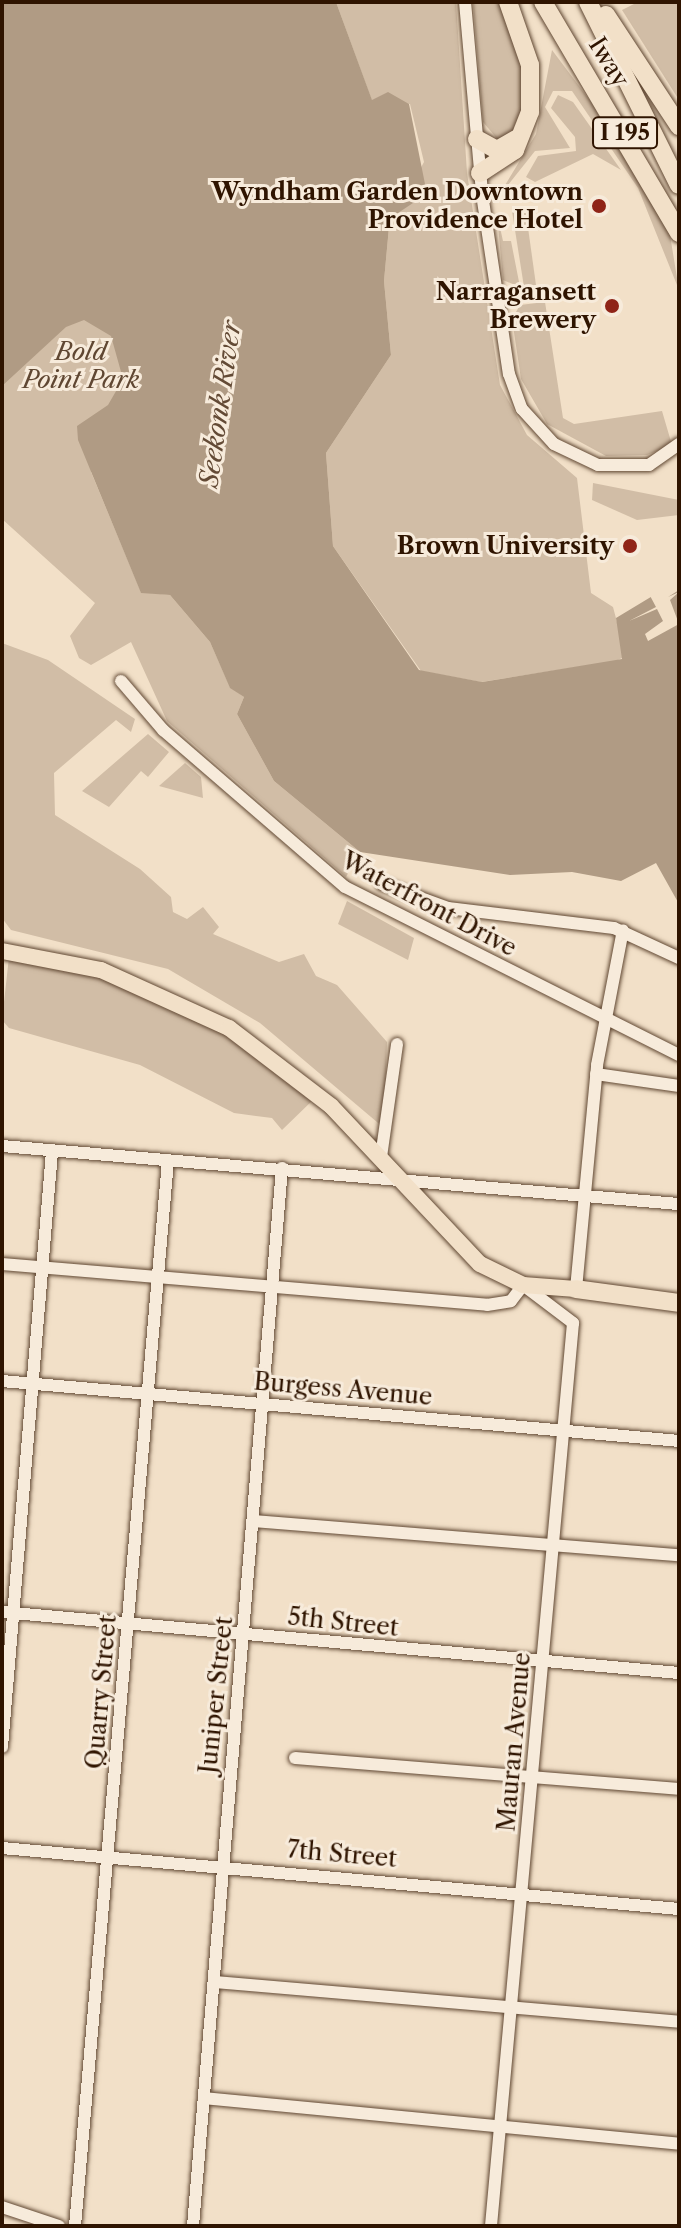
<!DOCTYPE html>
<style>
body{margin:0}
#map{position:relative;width:681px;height:2228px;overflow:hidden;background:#f2e0c8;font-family:"Libre Caslon Text",serif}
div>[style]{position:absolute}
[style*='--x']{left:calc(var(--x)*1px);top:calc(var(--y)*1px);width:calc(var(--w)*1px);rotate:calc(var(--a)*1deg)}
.green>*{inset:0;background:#d1bda6}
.water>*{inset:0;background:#b09b84}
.pier>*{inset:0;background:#f2e0c8}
.roads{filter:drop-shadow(0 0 2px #604732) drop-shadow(0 0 2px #604732)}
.minor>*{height:12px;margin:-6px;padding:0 6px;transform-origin:6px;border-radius:6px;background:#f7ebdb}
.major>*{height:16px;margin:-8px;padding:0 8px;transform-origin:8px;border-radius:8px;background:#f2e0c8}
.highway>*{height:18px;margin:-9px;padding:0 9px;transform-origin:9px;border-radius:9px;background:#f2e0c8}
.dots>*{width:22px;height:22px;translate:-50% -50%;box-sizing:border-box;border:4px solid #f7ebdb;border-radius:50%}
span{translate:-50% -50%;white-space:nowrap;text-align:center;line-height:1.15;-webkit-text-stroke:6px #f7ebdb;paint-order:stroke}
.shield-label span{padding:2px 6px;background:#f7ebdb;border:2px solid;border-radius:6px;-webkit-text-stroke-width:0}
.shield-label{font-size:22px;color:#2f1400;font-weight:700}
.street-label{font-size:24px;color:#2f1400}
.poi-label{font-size:24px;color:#2f1400;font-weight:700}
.right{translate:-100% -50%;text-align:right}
.park-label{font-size:24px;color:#604732;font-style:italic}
.water-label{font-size:26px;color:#634a35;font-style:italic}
.frame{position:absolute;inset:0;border:4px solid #2f1400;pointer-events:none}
</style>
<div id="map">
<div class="green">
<i style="clip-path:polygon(336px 2px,456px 2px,467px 173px,500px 385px,527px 435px,577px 478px,591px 593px,613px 607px,626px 656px,616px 661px,481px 682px,421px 671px,333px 546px,326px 453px,391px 355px,384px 281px,389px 227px,424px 162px,410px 104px,372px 101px)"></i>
<i style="clip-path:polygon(473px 2px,501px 2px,522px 57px,526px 100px,515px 130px,499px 141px,483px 122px)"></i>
<i style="clip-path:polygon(638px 2px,679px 2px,679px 100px,622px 10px)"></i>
<i style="clip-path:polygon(552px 50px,591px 102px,670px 235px,679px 290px,638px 188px,572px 91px,553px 91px,545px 107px,570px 148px,535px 151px,496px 200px,536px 134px)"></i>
<i style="clip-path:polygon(558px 95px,573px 102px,621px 170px,593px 154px,535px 182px,526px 177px,538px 156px,576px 151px,575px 137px,551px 108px)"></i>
<i style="clip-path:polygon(525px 206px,536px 285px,524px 287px,512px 211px)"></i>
<i style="clip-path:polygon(497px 214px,503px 241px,511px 241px,520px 287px,503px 280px)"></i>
<i style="clip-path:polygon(65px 300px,136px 345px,91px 472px,141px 592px,170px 595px,210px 642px,230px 687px,244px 697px,237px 714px,274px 781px,360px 852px,346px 877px,167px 721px,131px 642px,91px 665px,79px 658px,70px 636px,95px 603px,2px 519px,2px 366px)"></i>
<i style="clip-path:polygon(545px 302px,563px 418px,574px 424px,662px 411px,672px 445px,647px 455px,606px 456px,547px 424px,521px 379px,512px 319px,520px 305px)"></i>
<i style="clip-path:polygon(593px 483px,679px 500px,679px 515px,637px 520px,592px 500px)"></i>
<i style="clip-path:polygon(2px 643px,48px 660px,135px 719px,131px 732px,116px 720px,54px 773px,55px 815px,140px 869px,171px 897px,173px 912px,187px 919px,203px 907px,219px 927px,213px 934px,279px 962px,304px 954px,316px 976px,337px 985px,387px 1042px,384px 1128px,260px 1023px,168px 969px,11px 930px,2px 918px)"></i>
<i style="clip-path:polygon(148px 734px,169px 752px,148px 777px,141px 771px,109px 807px,82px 791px)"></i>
<i style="clip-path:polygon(185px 763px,201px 777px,203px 798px,159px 786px)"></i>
<i style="clip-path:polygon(347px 901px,414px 938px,408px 960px,338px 924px)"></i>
<i style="clip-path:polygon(9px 957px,113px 979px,231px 1032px,314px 1099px,282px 1130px,272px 1118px,234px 1113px,140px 1065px,9px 1028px,2px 1020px)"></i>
</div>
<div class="water">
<i style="clip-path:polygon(2px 2px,336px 2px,372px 100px,388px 92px,409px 104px,425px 184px,425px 195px,392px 217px,389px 227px,384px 281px,391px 355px,326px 453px,333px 546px,419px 670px,482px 682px,622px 659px,616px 618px,679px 580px,679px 904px,656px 863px,621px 881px,572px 872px,510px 875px,360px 852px,274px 781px,237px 714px,244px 697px,230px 688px,210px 642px,170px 595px,141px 593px,78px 440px,77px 426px,108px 405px,123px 379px,111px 336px,84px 320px,66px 327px,2px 386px)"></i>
</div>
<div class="pier">
<i style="clip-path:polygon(679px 576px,679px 590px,668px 597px,679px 592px,670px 600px,679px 624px,648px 641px,645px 634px,663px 621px,657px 609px,629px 621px,656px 607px,648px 592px)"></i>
</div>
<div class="roads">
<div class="minor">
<i style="--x:465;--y:2;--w:193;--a:84.9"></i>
<i style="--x:482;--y:194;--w:182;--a:81.5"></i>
<i style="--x:509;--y:374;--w:37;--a:70"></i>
<i style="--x:522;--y:409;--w:47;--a:47.6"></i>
<i style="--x:554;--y:444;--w:49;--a:25.5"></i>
<i style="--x:598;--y:465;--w:51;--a:0"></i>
<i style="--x:649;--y:465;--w:37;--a:-35"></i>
<i style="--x:121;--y:681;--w:65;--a:49.4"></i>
<i style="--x:163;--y:730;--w:240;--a:40.8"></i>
<i style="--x:345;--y:887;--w:374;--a:26.7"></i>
<i style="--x:382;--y:884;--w:70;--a:20"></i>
<i style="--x:448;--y:908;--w:167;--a:6.9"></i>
<i style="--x:614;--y:928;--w:72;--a:24.8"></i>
<i style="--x:596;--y:1074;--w:84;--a:8.2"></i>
<i style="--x:2;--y:1146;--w:679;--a:4.9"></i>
<i style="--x:381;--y:1157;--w:114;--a:-81.9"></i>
<i style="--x:2;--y:1264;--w:487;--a:4.8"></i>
<i style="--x:487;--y:1305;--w:24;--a:-9"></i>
<i style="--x:511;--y:1301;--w:20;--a:-53"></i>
<i style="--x:523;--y:1285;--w:63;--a:37.2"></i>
<i style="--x:573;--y:1323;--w:907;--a:95.19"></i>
<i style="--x:576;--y:1289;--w:225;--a:-84.6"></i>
<i style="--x:597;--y:1065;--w:137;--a:-79.1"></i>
<i style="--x:2;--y:1381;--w:680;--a:5.06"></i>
<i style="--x:253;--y:1521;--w:427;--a:4.6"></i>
<i style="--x:2;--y:1612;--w:680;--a:5.15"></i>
<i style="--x:2;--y:1747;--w:598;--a:-85.2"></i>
<i style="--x:295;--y:1758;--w:385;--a:4.6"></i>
<i style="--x:2;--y:1848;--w:680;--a:5.15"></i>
<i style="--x:215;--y:1982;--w:466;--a:4.9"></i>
<i style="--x:204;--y:2098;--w:477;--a:5.5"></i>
<i style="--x:2;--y:2207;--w:60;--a:18.4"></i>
<i style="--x:75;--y:2226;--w:1069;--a:-85.01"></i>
<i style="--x:193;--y:2226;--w:1062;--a:-85.19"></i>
</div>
<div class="major">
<i style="--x:2;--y:951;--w:101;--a:10.9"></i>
<i style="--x:101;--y:970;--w:141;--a:24.4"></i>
<i style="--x:229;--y:1028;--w:128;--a:37.4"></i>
<i style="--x:331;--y:1106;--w:217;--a:46.7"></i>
<i style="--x:480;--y:1264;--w:48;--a:26"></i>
<i style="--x:523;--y:1285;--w:53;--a:4.3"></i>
</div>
<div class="highway">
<i style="--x:543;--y:2;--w:268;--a:59.5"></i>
<i style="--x:588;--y:2;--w:204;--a:63.6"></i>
<i style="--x:606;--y:15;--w:133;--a:56.7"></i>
<i style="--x:477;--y:139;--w:23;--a:29"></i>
<i style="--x:497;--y:150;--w:22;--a:-30"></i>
<i style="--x:480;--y:173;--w:42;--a:-33.3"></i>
<i style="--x:515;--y:150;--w:41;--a:-68.5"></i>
<i style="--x:530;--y:112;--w:47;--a:-90"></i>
<i style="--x:530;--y:65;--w:67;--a:-109.2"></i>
<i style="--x:576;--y:1289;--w:104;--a:7.7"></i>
</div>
</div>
<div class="dots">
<i style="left:599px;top:206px;background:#8f2418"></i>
<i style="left:612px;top:306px;background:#8f2418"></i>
<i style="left:630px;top:546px;background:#8f2418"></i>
</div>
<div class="shield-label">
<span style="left:625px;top:133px">I 195</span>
</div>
<div class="street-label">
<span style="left:609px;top:62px;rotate:58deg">Iway</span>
<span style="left:429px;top:904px;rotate:28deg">Waterfront Drive</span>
<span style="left:343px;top:1389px;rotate:5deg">Burgess Avenue</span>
<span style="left:343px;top:1622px;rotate:6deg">5th Street</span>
<span style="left:101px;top:1692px;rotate:-85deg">Quarry Street</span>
<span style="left:216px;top:1695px;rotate:-84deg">Juniper Street</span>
<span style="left:514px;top:1742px;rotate:-85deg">Mauran Avenue</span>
<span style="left:342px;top:1854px;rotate:5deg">7th Street</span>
</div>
<div class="poi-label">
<span class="right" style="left:583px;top:206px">Wyndham Garden Downtown<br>Providence Hotel</span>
<span class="right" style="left:596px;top:306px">Narragansett<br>Brewery</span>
<span class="right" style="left:614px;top:546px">Brown University</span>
</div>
<div class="park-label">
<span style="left:81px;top:366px">Bold<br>Point Park</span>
</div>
<div class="water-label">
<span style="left:221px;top:404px;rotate:-82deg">Seekonk River</span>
</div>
<div class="frame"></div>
</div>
